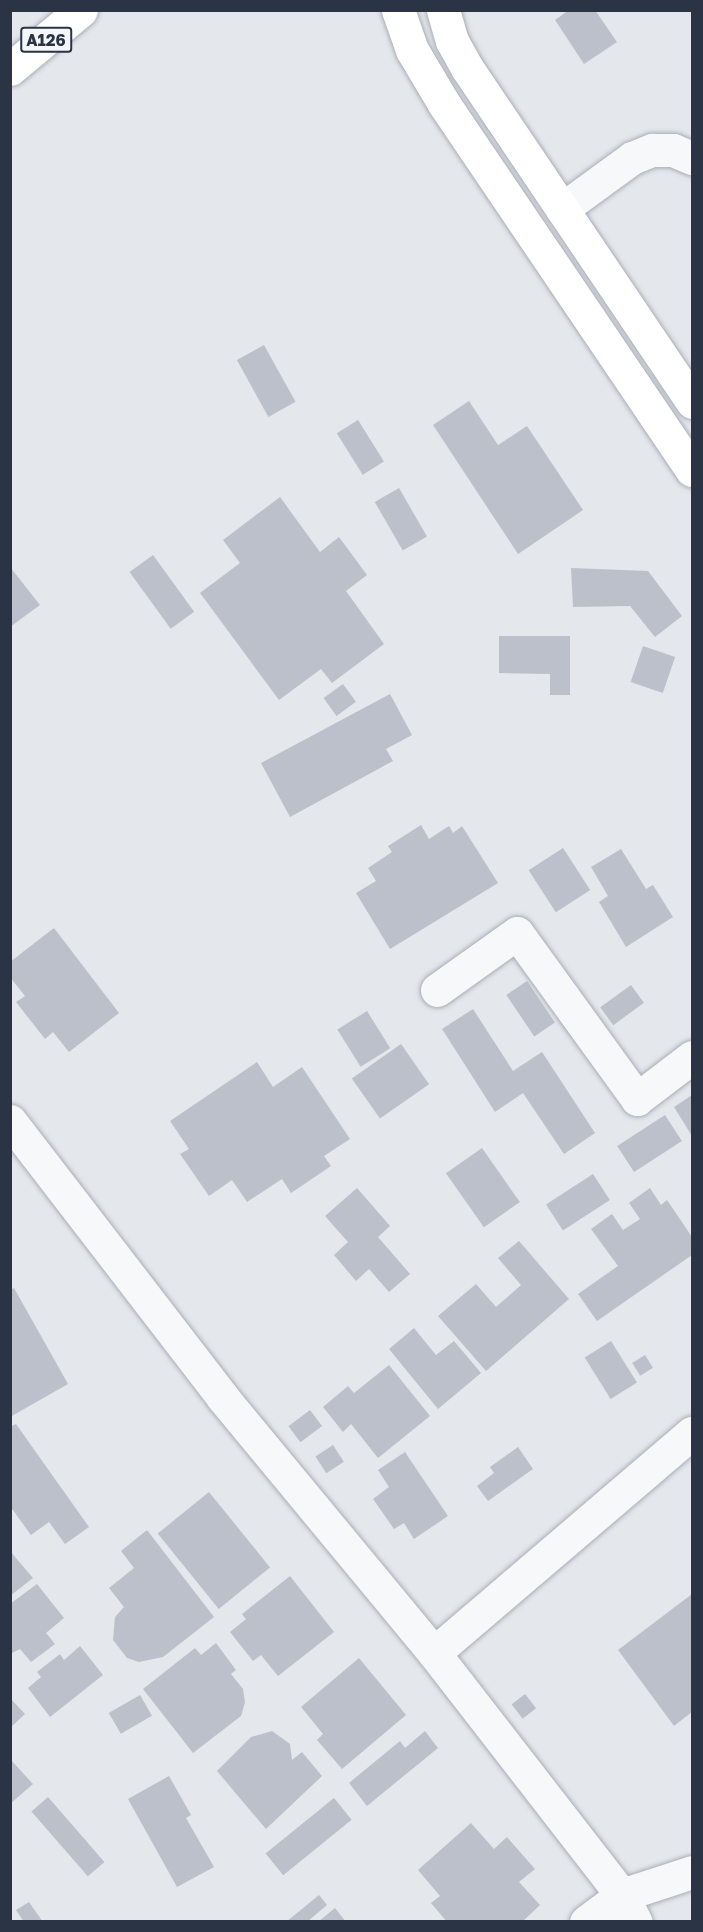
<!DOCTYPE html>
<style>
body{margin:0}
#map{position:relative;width:703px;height:1932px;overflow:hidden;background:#e4e7ec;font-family:"Golos Text",sans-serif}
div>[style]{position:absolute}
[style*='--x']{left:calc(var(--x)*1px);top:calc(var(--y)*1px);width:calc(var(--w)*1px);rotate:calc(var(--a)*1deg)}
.building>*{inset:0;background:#bbc0ca;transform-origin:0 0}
.roads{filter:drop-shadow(0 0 2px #a9aeb7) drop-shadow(0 0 2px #a9aeb7)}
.street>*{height:33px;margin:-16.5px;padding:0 16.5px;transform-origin:16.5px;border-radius:16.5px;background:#f7f8fa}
.secondary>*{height:33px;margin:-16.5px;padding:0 16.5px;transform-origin:16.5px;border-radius:16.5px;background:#fff}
.highway>*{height:33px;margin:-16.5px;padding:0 16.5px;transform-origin:16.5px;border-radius:16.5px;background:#fff}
span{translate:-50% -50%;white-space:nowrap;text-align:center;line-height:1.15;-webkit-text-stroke:4.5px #f4f6f9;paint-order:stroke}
.shield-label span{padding:2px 4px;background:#f4f6f9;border:2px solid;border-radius:4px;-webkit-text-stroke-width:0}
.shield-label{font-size:16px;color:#2b3445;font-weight:700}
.frame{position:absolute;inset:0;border:12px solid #2b3445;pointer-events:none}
</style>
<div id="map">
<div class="building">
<i style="clip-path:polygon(569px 10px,595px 10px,617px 42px,584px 64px,555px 20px)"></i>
<i style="left:264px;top:345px;width:65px;height:31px;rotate:61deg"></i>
<i style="clip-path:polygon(469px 401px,498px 445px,527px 426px,583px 510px,518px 554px,433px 425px)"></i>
<i style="left:358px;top:420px;width:49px;height:25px;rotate:58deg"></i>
<i style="left:399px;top:488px;width:56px;height:28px;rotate:60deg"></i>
<i style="clip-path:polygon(280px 497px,320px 552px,339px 537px,367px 575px,346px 591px,384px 644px,332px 683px,321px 669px,279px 700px,200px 593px,240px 563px,223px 540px)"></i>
<i style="left:153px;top:555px;width:70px;height:29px;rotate:54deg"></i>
<i style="clip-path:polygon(10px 567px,40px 605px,10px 627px)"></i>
<i style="clip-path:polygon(571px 568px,648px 571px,682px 616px,655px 637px,630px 606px,573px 607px)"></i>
<i style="clip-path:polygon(499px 636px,570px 636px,570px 695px,550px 695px,550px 674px,499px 673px)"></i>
<i style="left:643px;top:646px;width:34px;height:38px;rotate:19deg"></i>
<i style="left:343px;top:684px;width:22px;height:24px;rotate:54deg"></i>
<i style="clip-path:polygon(390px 694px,412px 735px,386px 749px,393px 761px,290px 817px,261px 763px)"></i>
<i style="clip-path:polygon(421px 825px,429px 839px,449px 826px,453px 833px,462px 826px,498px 883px,390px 949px,356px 893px,376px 881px,368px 868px,392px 852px,388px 846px)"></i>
<i style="left:563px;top:848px;width:50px;height:41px;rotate:57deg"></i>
<i style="clip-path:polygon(621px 849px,646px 889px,653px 885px,673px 917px,626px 947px,599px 902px,608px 896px,591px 867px)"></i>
<i style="clip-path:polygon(54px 928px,119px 1013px,69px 1052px,53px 1032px,45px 1039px,16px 1002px,25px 996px,10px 977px,10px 962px)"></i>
<i style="left:527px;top:981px;width:50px;height:25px;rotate:56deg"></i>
<i style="left:631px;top:985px;width:22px;height:38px;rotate:54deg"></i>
<i style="clip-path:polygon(473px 1009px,513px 1071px,542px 1052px,595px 1133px,564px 1154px,523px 1093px,495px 1112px,442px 1029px)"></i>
<i style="left:367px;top:1011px;width:44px;height:35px;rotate:58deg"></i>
<i style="left:401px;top:1044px;width:49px;height:60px;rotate:55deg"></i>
<i style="clip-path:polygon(257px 1062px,273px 1087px,302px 1067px,350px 1139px,324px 1156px,331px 1166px,291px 1193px,282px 1179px,247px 1202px,232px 1180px,209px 1196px,180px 1154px,189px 1149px,170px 1121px)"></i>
<i style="clip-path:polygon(692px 1095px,692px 1136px,674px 1107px)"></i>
<i style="left:665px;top:1115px;width:31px;height:57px;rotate:57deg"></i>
<i style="left:482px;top:1148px;width:66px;height:44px;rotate:55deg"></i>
<i style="left:593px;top:1174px;width:31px;height:56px;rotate:57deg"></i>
<i style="clip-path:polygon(357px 1188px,390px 1226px,378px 1237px,410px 1274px,389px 1292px,369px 1269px,356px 1281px,334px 1255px,348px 1242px,325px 1216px)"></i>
<i style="clip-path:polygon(650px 1188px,661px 1205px,667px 1200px,692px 1237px,692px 1255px,597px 1321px,578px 1294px,618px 1266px,591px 1229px,612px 1214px,623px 1230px,640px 1219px,629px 1203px)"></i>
<i style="clip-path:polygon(519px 1241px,569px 1299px,486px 1371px,438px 1316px,476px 1284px,496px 1307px,521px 1285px,498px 1258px)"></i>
<i style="clip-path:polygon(14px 1288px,68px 1384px,10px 1417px,10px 1290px)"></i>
<i style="clip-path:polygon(414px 1328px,436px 1355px,454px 1341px,481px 1373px,438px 1409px,389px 1349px)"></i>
<i style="left:611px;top:1341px;width:49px;height:31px;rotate:58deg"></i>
<i style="left:645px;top:1355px;width:15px;height:15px;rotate:58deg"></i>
<i style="clip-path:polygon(389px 1365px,430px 1416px,378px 1458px,351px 1424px,343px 1432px,323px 1407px,348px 1386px,354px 1393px)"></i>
<i style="left:310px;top:1410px;width:20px;height:27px;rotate:53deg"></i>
<i style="clip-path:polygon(16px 1424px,89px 1527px,65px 1544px,49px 1522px,31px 1535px,10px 1506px,10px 1427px)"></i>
<i style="left:333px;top:1445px;width:20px;height:21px;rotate:57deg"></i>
<i style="clip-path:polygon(518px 1447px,533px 1469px,488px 1501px,477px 1486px,494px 1473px,490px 1467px)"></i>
<i style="clip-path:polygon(405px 1452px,448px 1516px,414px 1539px,404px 1523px,394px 1529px,373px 1499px,389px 1487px,378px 1470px)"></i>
<i style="left:209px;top:1492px;width:97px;height:66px;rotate:51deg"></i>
<i style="clip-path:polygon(147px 1530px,214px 1617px,163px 1657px,139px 1662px,127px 1658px,113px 1640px,115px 1617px,124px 1607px,109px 1588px,134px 1568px,121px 1551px)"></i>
<i style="clip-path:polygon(10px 1551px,33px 1578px,10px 1596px)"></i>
<i style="clip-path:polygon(290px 1576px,334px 1632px,278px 1676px,261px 1655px,253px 1661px,230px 1632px,246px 1619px,242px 1614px)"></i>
<i style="clip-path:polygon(37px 1584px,64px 1618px,46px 1633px,55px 1644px,31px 1662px,20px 1649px,10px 1654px,10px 1604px)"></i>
<i style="clip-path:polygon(692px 1594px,692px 1712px,674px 1726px,618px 1650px)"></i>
<i style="clip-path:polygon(216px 1643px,236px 1670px,231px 1674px,243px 1689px,245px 1702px,241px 1716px,193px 1753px,143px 1689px,195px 1648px,201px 1655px)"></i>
<i style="clip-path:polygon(80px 1646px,103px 1675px,50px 1717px,28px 1688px,41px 1677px,37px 1672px,60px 1654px,64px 1660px)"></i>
<i style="clip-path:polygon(359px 1658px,406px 1715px,342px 1769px,317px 1740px,323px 1734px,301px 1707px)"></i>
<i style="left:525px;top:1694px;width:18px;height:17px;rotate:52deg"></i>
<i style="left:140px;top:1695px;width:24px;height:36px;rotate:60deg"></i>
<i style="clip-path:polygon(10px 1698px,25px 1714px,10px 1728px)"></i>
<i style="clip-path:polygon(272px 1731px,290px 1744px,292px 1760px,302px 1752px,322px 1776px,266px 1829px,217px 1771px,251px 1737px)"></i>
<i style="clip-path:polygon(425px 1731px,438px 1748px,367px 1806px,349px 1783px,400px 1741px,405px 1748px)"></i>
<i style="clip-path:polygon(10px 1759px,33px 1784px,10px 1804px)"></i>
<i style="clip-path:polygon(169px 1776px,191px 1815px,186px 1818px,214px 1867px,177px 1887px,128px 1799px)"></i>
<i style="left:48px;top:1797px;width:86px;height:22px;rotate:49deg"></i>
<i style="left:334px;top:1798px;width:28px;height:88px;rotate:51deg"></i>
<i style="clip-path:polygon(471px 1823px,494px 1849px,507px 1837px,535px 1869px,519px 1882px,540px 1905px,522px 1922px,447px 1922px,431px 1903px,440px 1896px,418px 1870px)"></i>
<i style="clip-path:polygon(319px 1895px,327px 1905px,307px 1922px,286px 1922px)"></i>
<i style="clip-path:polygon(29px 1902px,43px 1922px,24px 1922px,16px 1910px)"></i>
<i style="clip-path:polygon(335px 1908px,346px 1922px,318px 1922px)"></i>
</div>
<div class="roads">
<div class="street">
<i style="--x:562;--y:209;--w:87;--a:-36.1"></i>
<i style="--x:632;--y:158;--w:22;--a:-22"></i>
<i style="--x:652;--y:150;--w:21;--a:0"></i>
<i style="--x:673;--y:150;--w:21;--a:23"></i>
<i style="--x:437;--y:990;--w:98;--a:-35.5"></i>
<i style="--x:517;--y:933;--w:205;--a:54.1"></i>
<i style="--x:637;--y:1099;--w:69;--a:-37.4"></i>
<i style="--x:10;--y:1121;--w:349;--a:52.4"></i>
<i style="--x:223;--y:1398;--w:331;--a:50.4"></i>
<i style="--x:434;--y:1653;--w:306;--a:52.2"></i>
<i style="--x:622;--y:1895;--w:30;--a:63"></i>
<i style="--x:434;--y:1653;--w:339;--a:-40.5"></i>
<i style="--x:586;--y:1922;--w:45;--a:-36.9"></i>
<i style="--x:622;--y:1895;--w:74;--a:-18.2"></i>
</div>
<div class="secondary">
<i style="--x:398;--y:10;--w:42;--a:70.7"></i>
<i style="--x:412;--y:50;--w:63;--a:59.3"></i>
<i style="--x:444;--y:104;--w:442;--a:55.9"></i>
<i style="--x:443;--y:10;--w:32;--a:74"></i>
<i style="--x:452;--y:41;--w:31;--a:61"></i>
<i style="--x:467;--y:68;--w:403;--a:56"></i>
</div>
<div class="highway">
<i style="--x:10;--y:69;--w:92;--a:-39.7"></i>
</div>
</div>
<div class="shield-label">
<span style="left:46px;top:40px">A126</span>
</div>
<div class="frame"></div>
</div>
